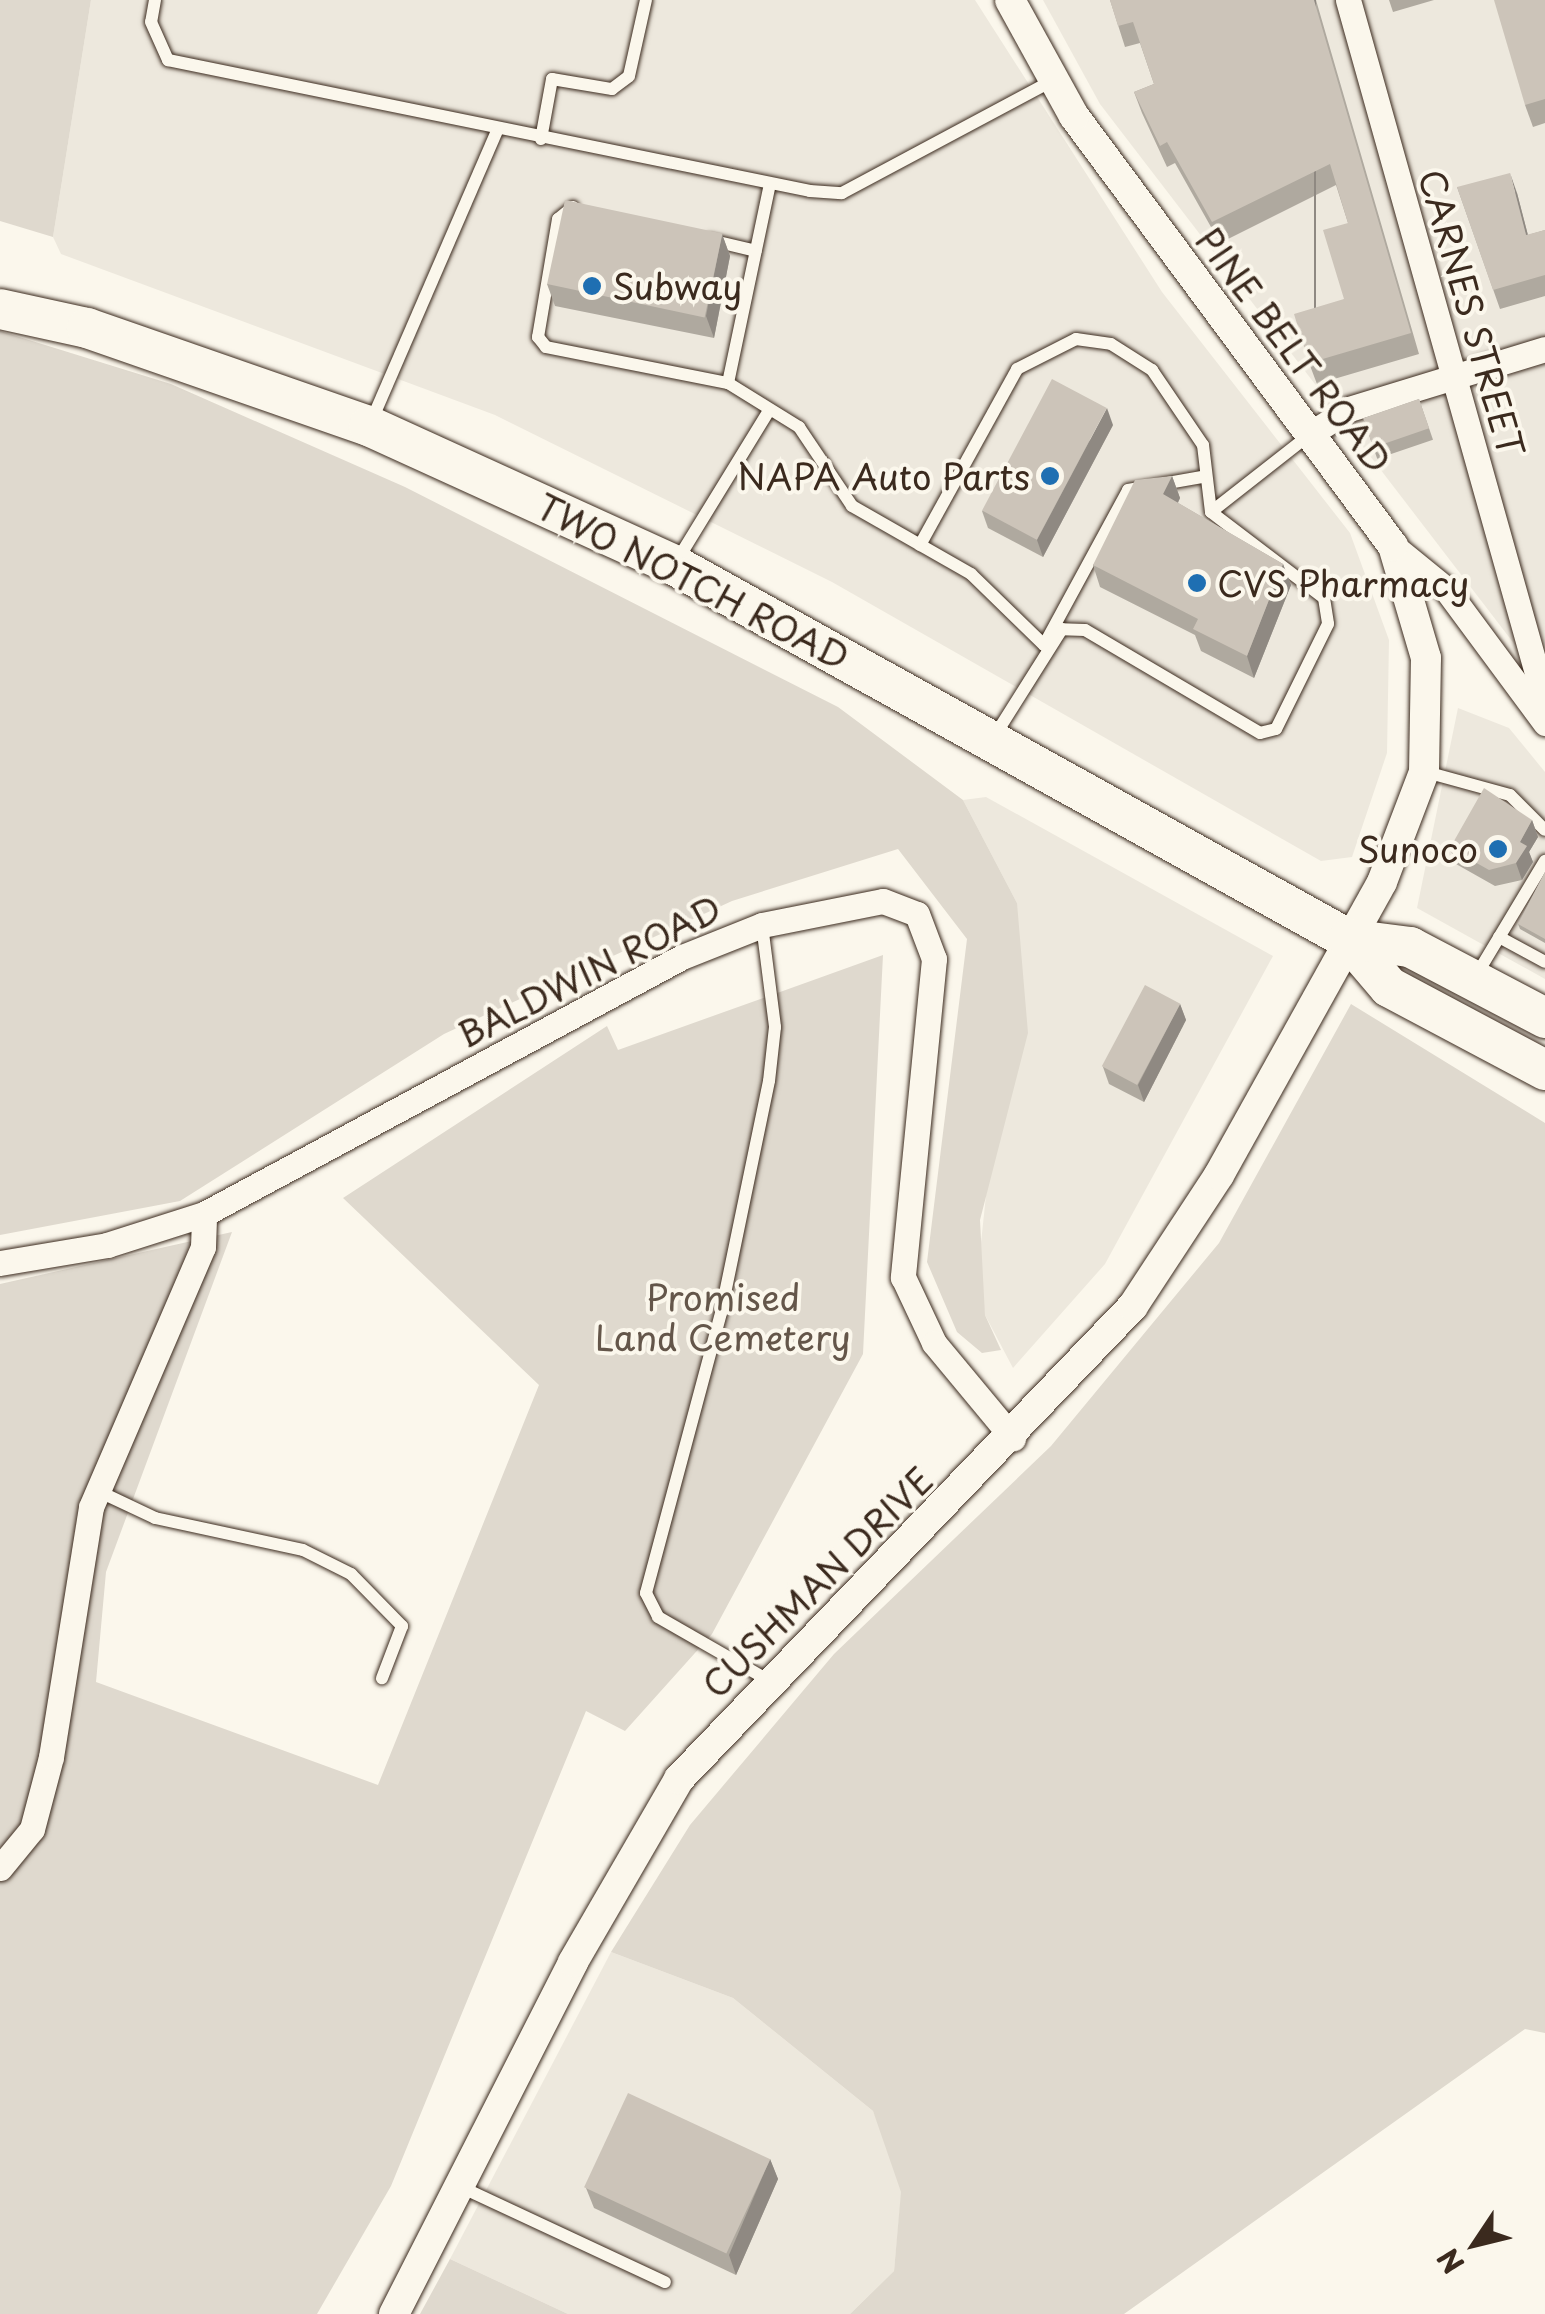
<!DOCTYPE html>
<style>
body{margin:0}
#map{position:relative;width:1545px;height:2314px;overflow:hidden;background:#fbf7ec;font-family:"Playpen Sans",sans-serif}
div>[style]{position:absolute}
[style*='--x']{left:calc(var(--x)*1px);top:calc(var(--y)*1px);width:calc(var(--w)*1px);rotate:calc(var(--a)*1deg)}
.built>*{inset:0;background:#ede8dd}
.green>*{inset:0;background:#dfd9ce}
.roads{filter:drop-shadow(0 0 2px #3b2a1e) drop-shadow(0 0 2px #3b2a1e)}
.service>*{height:12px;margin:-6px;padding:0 6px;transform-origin:6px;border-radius:6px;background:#fbf7ec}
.minor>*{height:25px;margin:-12.5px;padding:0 12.5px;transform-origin:12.5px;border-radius:12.5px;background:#fbf7ec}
.tertiary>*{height:30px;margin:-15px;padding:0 15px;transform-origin:15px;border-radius:15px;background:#fbf7ec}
.primary>*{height:40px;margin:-20px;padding:0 20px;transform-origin:20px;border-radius:20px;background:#fbf7ec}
.wall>*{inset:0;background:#afa99f;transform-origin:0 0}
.shaded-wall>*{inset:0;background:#8f8982;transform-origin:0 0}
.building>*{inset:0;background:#ccc4b9;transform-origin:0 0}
.dots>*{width:28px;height:28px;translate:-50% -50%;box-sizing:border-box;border:5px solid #fbf7ec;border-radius:50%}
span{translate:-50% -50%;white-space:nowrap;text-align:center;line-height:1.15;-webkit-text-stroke:8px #fbf7ec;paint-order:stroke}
.poi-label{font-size:35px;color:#3b2a1e}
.left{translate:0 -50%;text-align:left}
.right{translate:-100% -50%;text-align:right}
.street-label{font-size:35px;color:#3b2a1e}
.park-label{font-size:35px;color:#64564a}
.north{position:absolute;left:1425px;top:2194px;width:100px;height:100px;-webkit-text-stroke:8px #fbf7ec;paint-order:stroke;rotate:235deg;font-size:28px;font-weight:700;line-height:40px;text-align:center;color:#3b2a1e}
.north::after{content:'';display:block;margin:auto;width:35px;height:45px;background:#3b2a1e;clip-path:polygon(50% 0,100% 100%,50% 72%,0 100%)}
</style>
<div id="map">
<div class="built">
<i style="clip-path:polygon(91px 0,975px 0,1162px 292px,1350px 533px,1389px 640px,1387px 753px,1352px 857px,1321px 861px,832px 582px,495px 415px,61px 254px,53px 237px)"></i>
<i style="clip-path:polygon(1043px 0,1545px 0,1545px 684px,1100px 104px)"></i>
<i style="clip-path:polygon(1458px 708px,1509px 728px,1545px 772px,1545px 979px,1417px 908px)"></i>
<i style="clip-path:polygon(986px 797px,1273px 956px,1105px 1264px,1013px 1368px,985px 1315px,978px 1271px,1017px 903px,963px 800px)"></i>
<i style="clip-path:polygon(611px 1952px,733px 1998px,873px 2111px,903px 2178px,894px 2271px,850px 2314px,568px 2314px,450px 2259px)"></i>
</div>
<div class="green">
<i style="clip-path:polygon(0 0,91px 0,53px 237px,0 221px)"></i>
<i style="clip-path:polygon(0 331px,171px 384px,405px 487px,838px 707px,963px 800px,1017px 903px,1028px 1033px,980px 1220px,985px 1315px,1001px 1350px,982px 1353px,957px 1332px,927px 1262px,967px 939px,898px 849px,732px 901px,444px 1034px,180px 1201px,0 1235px)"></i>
<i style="clip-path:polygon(883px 955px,863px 1354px,712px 1634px,625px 1731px,586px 1711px,391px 2186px,317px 2314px,0 2314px,0 1284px,232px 1232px,106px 1572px,96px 1682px,378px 1785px,539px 1385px,343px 1198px,607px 1026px,618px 1050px)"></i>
<i style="clip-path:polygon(1351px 1004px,1545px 1123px,1545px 2033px,1525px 2029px,1124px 2314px,850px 2314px,894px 2271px,901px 2192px,873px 2111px,733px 1998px,611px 1952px,690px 1825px,834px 1654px,1051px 1446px,1219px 1243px)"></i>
<i style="clip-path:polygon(450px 2259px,568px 2314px,420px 2314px)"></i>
</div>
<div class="roads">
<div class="service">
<i style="--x:155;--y:0;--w:22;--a:100"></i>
<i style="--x:151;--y:22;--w:42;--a:65.9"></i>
<i style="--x:168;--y:60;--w:655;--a:11.53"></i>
<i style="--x:810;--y:191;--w:32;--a:4"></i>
<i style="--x:842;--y:193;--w:238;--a:-28.1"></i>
<i style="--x:541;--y:139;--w:61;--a:-79.6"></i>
<i style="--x:552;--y:79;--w:61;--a:9.5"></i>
<i style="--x:612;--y:89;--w:21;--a:-37"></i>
<i style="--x:629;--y:76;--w:78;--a:-77.4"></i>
<i style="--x:573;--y:207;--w:19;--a:141"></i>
<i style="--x:558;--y:219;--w:120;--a:99.6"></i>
<i style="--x:538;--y:337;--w:13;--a:51"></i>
<i style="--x:546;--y:347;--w:186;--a:11.2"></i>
<i style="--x:728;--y:383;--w:84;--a:31.8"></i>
<i style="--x:799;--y:427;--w:95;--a:56.1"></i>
<i style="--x:852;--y:506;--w:137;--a:29.7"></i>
<i style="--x:971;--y:574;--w:102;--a:44.2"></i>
<i style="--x:1044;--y:645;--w:176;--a:-61.5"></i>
<i style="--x:1128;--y:490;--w:75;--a:-10"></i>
<i style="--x:710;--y:240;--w:47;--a:13.4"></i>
<i style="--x:728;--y:383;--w:204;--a:-78.1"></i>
<i style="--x:371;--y:422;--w:317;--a:-66.6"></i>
<i style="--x:1211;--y:512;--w:123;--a:-38.1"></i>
<i style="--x:920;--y:545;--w:201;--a:-61.1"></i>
<i style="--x:1017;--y:369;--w:66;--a:-27"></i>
<i style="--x:1076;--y:339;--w:35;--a:8"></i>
<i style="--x:1111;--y:344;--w:49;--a:32.4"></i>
<i style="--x:1152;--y:370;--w:91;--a:55.8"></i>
<i style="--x:1203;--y:445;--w:67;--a:83.2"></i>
<i style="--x:1211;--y:512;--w:142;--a:37.3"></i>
<i style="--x:1324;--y:598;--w:26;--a:81"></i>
<i style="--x:1328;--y:624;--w:117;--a:116.3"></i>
<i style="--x:1276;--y:729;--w:16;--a:166"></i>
<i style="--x:1260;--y:733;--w:203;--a:-149.5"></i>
<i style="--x:1085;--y:630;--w:23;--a:-178"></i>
<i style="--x:1062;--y:629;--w:128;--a:122.2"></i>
<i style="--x:678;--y:559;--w:172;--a:-58.5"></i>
<i style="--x:1426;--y:772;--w:87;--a:15.3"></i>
<i style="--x:1510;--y:795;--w:49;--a:45"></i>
<i style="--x:762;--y:925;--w:103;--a:82.7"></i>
<i style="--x:775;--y:1027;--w:54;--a:96.3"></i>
<i style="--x:769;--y:1081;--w:237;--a:101.7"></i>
<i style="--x:721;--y:1313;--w:290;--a:105"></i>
<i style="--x:646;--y:1593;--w:27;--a:63"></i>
<i style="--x:658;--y:1617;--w:127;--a:29.8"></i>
<i style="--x:1499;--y:937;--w:52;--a:28.5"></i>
<i style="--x:1477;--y:974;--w:132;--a:-59"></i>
<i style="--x:98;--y:1491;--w:63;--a:25.3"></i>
<i style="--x:155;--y:1518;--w:151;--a:12.2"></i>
<i style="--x:303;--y:1550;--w:54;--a:26.6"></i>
<i style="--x:351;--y:1574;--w:73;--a:45.6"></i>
<i style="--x:402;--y:1626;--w:56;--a:111"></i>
<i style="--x:461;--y:2187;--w:225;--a:25"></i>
</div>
<div class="minor">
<i style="--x:1348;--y:0;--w:729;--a:74.32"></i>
<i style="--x:1310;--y:434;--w:46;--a:-32.7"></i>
<i style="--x:1349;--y:409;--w:205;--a:-17"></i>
<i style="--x:1393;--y:546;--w:68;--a:39.1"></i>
<i style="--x:1446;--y:589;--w:167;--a:53.5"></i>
<i style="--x:0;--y:1263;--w:109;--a:-9.5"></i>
<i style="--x:107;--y:1245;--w:102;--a:-17.7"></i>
<i style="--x:204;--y:1214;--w:543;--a:-28.27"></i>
<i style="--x:682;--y:957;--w:86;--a:-21.8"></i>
<i style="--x:762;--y:925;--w:123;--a:-11.2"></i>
<i style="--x:883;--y:901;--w:36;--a:21"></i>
<i style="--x:917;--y:914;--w:48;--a:69.3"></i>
<i style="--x:934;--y:959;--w:320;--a:95.6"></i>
<i style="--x:903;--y:1277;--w:73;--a:64.8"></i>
<i style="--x:934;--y:1343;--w:124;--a:50.3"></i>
<i style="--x:0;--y:1868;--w:50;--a:-50.6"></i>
<i style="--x:32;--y:1829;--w:74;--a:-75.2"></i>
<i style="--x:51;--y:1757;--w:253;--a:-80.9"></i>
<i style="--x:91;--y:1507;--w:283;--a:-66.7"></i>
<i style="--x:203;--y:1247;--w:33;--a:-88"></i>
</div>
<div class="tertiary">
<i style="--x:394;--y:2314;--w:395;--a:-63"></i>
<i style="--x:573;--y:1962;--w:211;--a:-59.9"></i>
<i style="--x:679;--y:1779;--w:656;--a:-46.17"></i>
<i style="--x:1133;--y:1306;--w:157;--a:-56.7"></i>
<i style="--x:1219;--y:1175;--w:335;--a:-60.9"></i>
<i style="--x:1382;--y:882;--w:118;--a:-69.1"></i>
<i style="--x:1424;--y:772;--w:114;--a:-89"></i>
<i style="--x:1426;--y:658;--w:117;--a:-106.4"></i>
<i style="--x:1393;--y:546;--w:535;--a:-126.57"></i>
<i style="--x:1074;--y:116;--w:132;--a:-118.9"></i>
</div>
<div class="primary">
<i style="--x:0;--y:309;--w:89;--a:12.3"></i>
<i style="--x:87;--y:328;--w:299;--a:19.2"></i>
<i style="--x:369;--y:426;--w:335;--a:24.5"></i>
<i style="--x:674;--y:565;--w:771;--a:29.03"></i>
<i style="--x:1348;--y:939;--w:63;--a:49.5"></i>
<i style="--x:1389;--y:987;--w:177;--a:28"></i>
<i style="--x:1348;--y:939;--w:63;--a:7.4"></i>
<i style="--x:1410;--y:947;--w:153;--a:27.7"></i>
</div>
</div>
<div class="wall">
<i style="clip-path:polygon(1110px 0,1316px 0,1419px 354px,1317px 384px,1309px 363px,1344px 299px,1348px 223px,1336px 185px,1220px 243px,1175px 163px,1167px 167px,1142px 113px,1134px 92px,1154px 84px,1140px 43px,1125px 47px)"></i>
<i style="clip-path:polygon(1389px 0,1434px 0,1393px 12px)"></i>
<i style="clip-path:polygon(1545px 0,1545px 123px,1533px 127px,1525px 105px)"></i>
<i style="clip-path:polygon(1457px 187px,1517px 193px,1528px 235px,1545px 230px,1545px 296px,1500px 309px)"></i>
<i style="clip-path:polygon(722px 234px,730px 256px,714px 338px,555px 306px,547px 284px)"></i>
<i style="left:1419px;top:399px;width:43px;height:59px;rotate:71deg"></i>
<i style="clip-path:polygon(1113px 425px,1043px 557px,988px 528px,982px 511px)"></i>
<i style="clip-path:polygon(1172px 476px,1180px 498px,1178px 503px,1283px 564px,1291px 585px,1254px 678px,1201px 651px,1195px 635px,1100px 587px,1093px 565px)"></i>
<i style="clip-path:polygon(1532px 820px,1538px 837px,1529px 852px,1533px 862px,1522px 880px,1495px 886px,1456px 864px,1450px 848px)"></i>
<i style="clip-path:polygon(1545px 872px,1545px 943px,1520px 929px,1518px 924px)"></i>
<i style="clip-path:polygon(1180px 1004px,1186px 1020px,1144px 1102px,1109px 1084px,1103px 1067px)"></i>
<i style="clip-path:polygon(770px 2159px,778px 2179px,736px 2275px,594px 2208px,586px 2188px)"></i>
</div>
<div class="shaded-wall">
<i style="left:1314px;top:0;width:2px;height:347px"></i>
<i style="clip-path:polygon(1510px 173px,1517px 193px,1533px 255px,1526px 235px)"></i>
<i style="clip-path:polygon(722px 234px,730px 256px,714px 338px,706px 316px)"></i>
<i style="clip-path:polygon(1107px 408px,1113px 425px,1043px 557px,1037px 540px)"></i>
<i style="clip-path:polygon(1172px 476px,1180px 498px,1171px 516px,1163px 494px)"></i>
<i style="clip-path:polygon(1283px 564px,1291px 585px,1254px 678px,1247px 656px)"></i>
<i style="clip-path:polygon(1532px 820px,1538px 837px,1529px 852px,1533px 862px,1522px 880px,1516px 863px,1520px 842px)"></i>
<i style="clip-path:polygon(1180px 1004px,1186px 1020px,1144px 1102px,1138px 1085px)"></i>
<i style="clip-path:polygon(770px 2159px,778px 2179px,736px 2275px,729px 2255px)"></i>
</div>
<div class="building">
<i style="clip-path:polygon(1110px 0,1314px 0,1411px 333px,1309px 363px,1294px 314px,1344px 299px,1323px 230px,1348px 223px,1330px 164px,1212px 222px,1167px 142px,1160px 146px,1134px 92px,1154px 84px,1133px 22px,1118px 26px)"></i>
<i style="clip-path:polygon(1494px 0,1545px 0,1545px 99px,1525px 105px)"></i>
<i style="clip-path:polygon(1510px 173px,1526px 235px,1545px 230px,1545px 275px,1493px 290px,1457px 187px)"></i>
<i style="left:565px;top:200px;width:161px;height:86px;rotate:12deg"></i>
<i style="left:1052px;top:379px;width:62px;height:149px;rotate:28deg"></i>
<i style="left:1419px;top:399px;width:31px;height:59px;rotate:71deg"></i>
<i style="clip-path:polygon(1172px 476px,1163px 494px,1283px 564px,1247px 656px,1193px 629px,1198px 619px,1093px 565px,1135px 480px)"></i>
<i style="clip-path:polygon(1484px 788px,1532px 820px,1520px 842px,1527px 846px,1516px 863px,1489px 870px,1450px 848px)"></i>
<i style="clip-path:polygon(1545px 872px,1545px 939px,1518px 924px)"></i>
<i style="left:1145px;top:985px;width:40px;height:92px;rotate:28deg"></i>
<i style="left:628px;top:2093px;width:157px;height:104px;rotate:25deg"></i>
</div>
<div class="dots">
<i style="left:592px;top:286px;background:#1f6fb2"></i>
<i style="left:1050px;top:476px;background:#1f6fb2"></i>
<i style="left:1197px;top:583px;background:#1f6fb2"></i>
<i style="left:1498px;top:849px;background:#1f6fb2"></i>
</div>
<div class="poi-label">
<span class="left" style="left:612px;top:286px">Subway</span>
<span class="right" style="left:1030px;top:476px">NAPA Auto Parts</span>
<span class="left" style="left:1217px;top:583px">CVS Pharmacy</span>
<span class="right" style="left:1478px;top:849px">Sunoco</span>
</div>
<div class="street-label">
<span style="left:1472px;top:313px;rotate:74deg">CARNES STREET</span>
<span style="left:1294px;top:350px;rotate:53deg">PINE BELT ROAD</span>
<span style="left:693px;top:581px;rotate:27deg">TWO NOTCH ROAD</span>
<span style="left:589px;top:971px;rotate:-27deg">BALDWIN ROAD</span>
<span style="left:817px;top:1582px;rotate:-45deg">CUSHMAN DRIVE</span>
</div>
<div class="park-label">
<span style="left:723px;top:1317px">Promised<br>Land Cemetery</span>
</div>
<div class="north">N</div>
</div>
